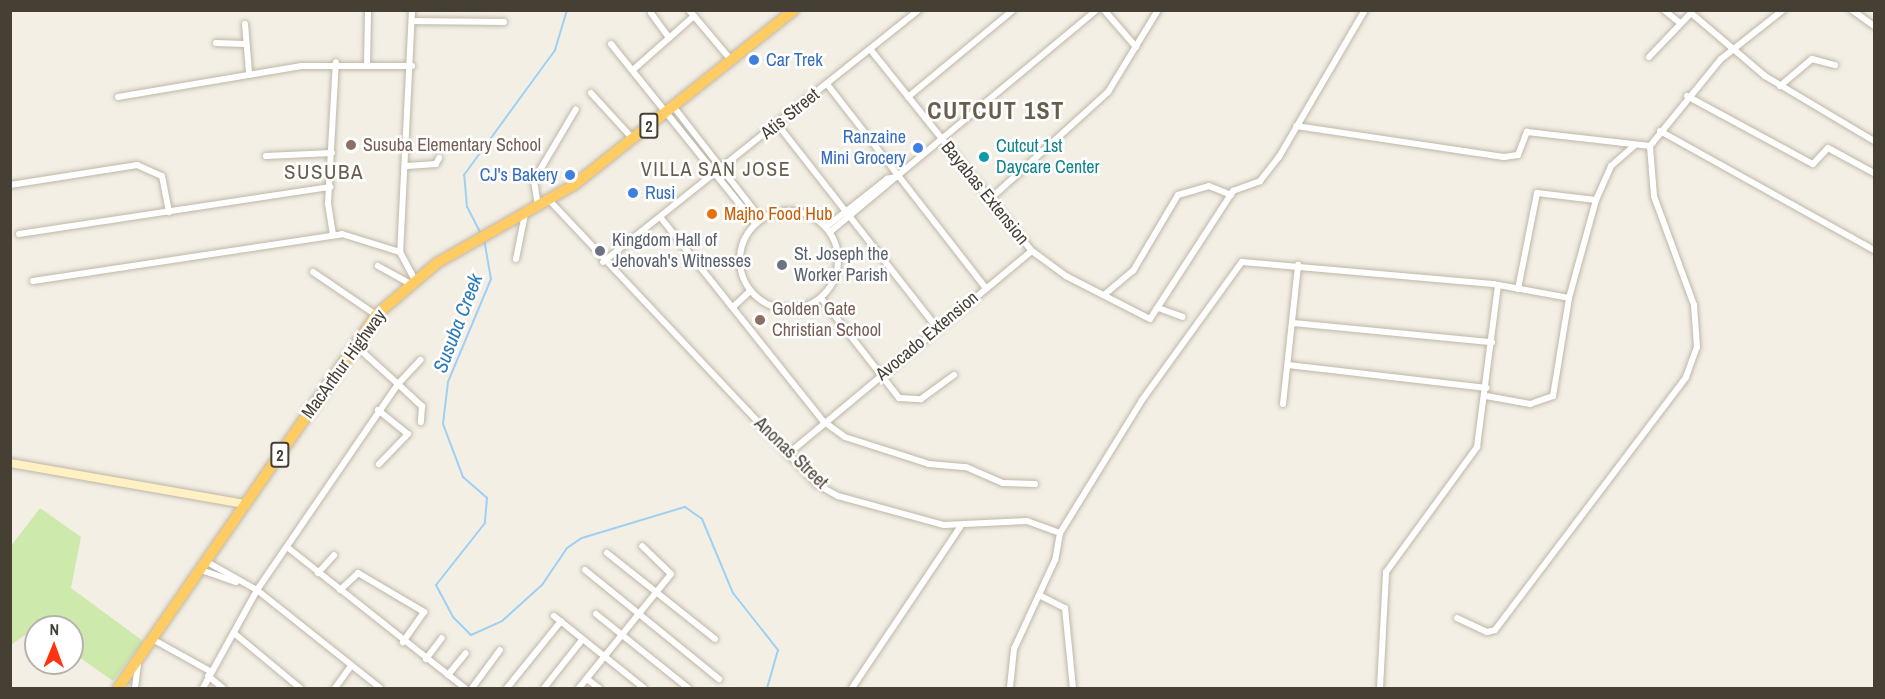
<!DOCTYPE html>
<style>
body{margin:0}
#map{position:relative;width:1885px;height:699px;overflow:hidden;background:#f3efe5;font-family:"Archivo Narrow",sans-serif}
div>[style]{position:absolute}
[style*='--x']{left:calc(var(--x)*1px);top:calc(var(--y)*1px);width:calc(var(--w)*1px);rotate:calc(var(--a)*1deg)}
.green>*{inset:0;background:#cee9ac}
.stream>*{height:2px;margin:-1px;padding:0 1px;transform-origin:1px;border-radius:1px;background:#9ed0f3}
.roads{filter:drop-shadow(0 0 2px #bfb7a7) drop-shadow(0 0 2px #bfb7a7)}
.street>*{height:6px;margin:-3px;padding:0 3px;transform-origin:3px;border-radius:3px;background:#fff}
.street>.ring{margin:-3px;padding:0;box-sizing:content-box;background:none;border:6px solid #fff;border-radius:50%}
.secondary>*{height:8px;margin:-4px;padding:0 4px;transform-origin:4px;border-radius:4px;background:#fff1c3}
.highway>*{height:10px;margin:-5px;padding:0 5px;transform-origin:5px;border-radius:5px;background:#ffcc64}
.dots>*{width:16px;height:16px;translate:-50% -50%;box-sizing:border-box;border:3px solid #fff;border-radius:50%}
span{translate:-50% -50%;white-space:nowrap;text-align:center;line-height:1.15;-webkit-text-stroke:5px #fff;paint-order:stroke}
.shield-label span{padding:2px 4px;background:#fff;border:2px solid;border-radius:4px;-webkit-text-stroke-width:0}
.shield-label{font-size:16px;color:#463f34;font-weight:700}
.shop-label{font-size:18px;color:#366cbe}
.left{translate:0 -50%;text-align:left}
.right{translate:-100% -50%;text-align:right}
.street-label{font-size:18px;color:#463f34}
.education-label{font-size:18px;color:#785e54}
.culture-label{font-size:18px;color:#0d838f}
.food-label{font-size:18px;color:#c56008}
.worship-label{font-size:18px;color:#5b616d}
.neighbourhood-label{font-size:20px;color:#695d4b;letter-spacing:1.5px}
.water-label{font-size:20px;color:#297ab6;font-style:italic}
.quarter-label{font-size:21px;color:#695d4b;letter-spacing:1.5px}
.district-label{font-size:24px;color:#695d4b;font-weight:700;letter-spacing:1.5px}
.frame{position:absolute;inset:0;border:12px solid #463f34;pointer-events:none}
.north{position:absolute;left:24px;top:615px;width:60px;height:60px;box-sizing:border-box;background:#fff;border:2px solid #b5b2ae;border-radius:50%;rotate:1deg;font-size:16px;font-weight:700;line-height:24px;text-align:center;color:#463f34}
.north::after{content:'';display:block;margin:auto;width:21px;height:27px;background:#ff3410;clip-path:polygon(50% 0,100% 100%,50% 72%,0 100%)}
</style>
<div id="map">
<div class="green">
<i style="clip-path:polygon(40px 508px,81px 537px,71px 588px,143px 641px,113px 681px,72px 652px,72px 627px,36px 627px,11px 645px,11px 546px)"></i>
</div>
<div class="stream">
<i style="--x:481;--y:234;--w:30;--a:-117"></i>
<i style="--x:467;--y:207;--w:32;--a:-95"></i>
<i style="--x:464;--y:175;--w:155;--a:-53.9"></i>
<i style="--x:555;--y:50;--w:42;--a:-73.3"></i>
<i style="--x:484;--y:239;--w:41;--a:80.1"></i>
<i style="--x:491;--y:279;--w:112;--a:112.7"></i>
<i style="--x:448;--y:382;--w:42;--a:96.8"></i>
<i style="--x:443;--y:424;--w:57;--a:69.3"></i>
<i style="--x:463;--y:477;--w:32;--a:41"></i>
<i style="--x:487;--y:498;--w:25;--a:95"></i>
<i style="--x:485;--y:523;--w:79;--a:128.3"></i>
<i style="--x:436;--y:585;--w:36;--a:62"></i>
<i style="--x:453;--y:617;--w:25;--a:45"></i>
<i style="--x:471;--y:635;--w:34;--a:-24"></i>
<i style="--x:502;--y:621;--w:54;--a:-42"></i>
<i style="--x:542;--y:585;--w:45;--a:-56"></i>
<i style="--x:567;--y:548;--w:18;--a:-34"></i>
<i style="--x:582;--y:538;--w:108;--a:-16.8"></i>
<i style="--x:685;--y:507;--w:21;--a:35"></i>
<i style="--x:702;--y:519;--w:80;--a:67.3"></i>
<i style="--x:733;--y:593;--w:73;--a:51.7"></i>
<i style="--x:778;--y:650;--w:40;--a:106"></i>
</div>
<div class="roads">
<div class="street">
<i style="--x:412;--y:10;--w:242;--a:92.8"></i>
<i style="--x:400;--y:252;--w:30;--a:62"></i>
<i style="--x:689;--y:10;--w:65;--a:50"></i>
<i style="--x:1104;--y:10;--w:49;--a:49.1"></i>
<i style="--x:1664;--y:10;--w:21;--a:39"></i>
<i style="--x:1852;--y:10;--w:27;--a:36"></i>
<i style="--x:651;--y:13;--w:31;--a:54"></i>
<i style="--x:412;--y:21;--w:92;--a:0.6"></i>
<i style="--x:245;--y:24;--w:49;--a:85.3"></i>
<i style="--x:216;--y:43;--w:28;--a:2"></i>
<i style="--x:611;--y:44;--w:230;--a:51.2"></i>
<i style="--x:870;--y:49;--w:259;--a:51.3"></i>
<i style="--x:1032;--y:251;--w:42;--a:36.3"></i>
<i style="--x:1066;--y:276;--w:94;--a:27.1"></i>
<i style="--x:1150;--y:319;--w:153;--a:-57"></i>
<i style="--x:1233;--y:191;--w:29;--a:-20"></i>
<i style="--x:1260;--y:181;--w:31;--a:-52"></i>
<i style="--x:1279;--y:157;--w:170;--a:-59.7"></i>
<i style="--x:1649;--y:57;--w:61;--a:-46.3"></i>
<i style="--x:1691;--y:13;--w:97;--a:40.4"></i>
<i style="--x:1765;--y:76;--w:127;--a:30.8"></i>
<i style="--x:367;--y:64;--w:54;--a:-88.9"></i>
<i style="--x:634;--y:69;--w:80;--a:-41.5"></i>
<i style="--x:827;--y:84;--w:257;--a:52.1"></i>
<i style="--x:1780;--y:86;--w:42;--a:-40.2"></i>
<i style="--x:1812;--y:59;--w:24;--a:15"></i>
<i style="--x:591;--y:93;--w:62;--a:47.6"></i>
<i style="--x:1687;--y:96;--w:143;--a:28.4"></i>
<i style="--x:1813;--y:164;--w:22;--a:-47"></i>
<i style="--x:1828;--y:148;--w:52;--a:28.5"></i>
<i style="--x:118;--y:97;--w:186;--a:-9.6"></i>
<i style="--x:301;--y:66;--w:111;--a:0"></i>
<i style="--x:908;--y:97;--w:136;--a:-39.6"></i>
<i style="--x:673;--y:106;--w:143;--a:52.1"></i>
<i style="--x:778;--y:125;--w:259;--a:51.9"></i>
<i style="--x:1296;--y:126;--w:210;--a:8.5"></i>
<i style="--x:1504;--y:157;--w:14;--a:-8"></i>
<i style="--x:1518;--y:155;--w:25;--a:-69"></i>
<i style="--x:1527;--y:132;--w:124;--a:6.5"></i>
<i style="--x:1660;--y:131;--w:245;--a:29.1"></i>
<i style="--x:266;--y:156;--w:66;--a:-2.6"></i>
<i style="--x:407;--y:166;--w:29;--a:-4"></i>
<i style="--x:436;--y:164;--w:7;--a:-63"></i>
<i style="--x:10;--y:185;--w:129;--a:-8.9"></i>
<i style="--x:137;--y:165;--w:27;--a:24"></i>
<i style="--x:162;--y:176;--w:37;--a:79"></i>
<i style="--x:989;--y:200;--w:161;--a:-42.2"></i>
<i style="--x:1108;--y:92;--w:96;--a:-58.6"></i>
<i style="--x:550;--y:201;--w:390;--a:46.7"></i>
<i style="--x:818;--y:485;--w:23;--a:29"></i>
<i style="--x:838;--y:496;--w:110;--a:15.3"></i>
<i style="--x:944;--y:525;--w:83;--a:-2.8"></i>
<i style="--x:1027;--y:521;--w:35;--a:20"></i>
<i style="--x:1060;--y:533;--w:27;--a:100"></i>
<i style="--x:1055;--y:560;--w:98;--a:114.7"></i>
<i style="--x:1014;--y:649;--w:39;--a:96"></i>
<i style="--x:538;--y:206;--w:26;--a:-99"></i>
<i style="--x:534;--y:180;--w:82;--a:-59.4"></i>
<i class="ring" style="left:740px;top:211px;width:92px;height:92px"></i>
<i style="--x:661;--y:218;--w:260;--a:51.4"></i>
<i style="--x:823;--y:421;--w:27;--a:36"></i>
<i style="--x:845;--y:437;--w:88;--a:17.8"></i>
<i style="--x:929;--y:464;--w:37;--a:5"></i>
<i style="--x:966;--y:467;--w:40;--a:23.4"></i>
<i style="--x:1003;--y:483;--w:32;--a:2"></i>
<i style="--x:826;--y:227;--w:78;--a:-38.2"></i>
<i style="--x:887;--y:179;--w:9;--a:-13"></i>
<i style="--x:830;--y:232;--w:346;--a:-39.8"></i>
<i style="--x:19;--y:234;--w:315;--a:-8.6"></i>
<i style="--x:333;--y:235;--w:32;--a:-99"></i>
<i style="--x:328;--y:203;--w:141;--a:-86.8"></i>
<i style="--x:516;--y:259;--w:46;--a:-78.7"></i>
<i style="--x:603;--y:262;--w:404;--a:-38.6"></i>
<i style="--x:378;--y:266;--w:35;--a:29"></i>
<i style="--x:313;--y:272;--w:76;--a:34.3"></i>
<i style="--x:33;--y:281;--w:313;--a:-8.6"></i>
<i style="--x:342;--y:234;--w:61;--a:17.2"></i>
<i style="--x:1518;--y:289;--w:98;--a:-78.8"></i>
<i style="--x:1537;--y:193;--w:59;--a:6.8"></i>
<i style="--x:1104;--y:295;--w:38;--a:-40"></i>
<i style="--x:1133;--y:271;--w:88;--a:-59.4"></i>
<i style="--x:1178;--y:195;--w:32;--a:-16"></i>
<i style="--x:1209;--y:186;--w:24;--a:22"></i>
<i style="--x:821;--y:298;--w:127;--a:52"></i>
<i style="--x:899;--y:398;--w:22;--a:3"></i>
<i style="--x:921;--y:399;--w:41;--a:-36"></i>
<i style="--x:733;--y:307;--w:23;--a:-43"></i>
<i style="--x:1161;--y:309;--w:23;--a:20"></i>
<i style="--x:1293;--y:323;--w:200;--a:5.5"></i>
<i style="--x:356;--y:346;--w:57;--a:42.1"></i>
<i style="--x:398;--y:384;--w:33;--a:-47"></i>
<i style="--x:1288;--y:365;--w:200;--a:6.6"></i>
<i style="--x:1486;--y:396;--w:45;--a:10.3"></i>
<i style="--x:1530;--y:404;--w:24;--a:-19"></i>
<i style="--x:1553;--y:396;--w:99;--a:-80.7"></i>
<i style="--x:1283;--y:404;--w:140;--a:-83.8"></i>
<i style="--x:378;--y:410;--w:38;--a:39"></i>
<i style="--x:408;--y:434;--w:42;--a:134"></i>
<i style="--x:788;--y:454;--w:317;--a:-39.8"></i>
<i style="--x:1060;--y:533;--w:156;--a:-58.3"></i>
<i style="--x:1142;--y:400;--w:170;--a:-54.1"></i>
<i style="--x:1242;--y:262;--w:252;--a:5"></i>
<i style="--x:1493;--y:284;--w:77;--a:10.4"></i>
<i style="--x:1569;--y:298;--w:102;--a:-74.6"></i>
<i style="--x:1596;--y:200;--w:37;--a:-66"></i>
<i style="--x:1611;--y:166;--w:30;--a:-41"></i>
<i style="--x:287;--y:547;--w:227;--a:38.4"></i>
<i style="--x:607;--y:553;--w:138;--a:38.5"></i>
<i style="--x:209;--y:563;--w:55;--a:29.4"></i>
<i style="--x:257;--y:590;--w:157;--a:38.5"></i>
<i style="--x:585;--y:570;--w:173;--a:39.1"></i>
<i style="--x:204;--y:571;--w:34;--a:19"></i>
<i style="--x:318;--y:573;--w:24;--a:-48"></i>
<i style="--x:340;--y:590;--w:25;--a:-43"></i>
<i style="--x:358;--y:573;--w:77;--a:30.6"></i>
<i style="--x:424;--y:612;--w:37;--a:125"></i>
<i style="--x:1039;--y:595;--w:29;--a:27"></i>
<i style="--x:1065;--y:608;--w:80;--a:84.3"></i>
<i style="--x:596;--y:614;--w:118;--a:38.8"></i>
<i style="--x:554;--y:616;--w:115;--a:38.7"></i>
<i style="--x:1457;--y:618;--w:33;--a:25"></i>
<i style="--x:1487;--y:632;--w:8;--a:-14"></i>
<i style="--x:1495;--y:630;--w:317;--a:-52.9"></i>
<i style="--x:1686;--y:377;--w:32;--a:-70"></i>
<i style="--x:1697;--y:347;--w:42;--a:-94.1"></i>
<i style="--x:1694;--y:305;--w:116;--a:-110.2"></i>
<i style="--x:1654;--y:196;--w:50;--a:-94.6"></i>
<i style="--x:1650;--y:146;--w:112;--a:-50.8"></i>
<i style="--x:1721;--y:59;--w:79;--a:-38.3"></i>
<i style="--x:235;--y:634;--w:85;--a:39.7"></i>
<i style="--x:154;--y:640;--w:64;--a:29"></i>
<i style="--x:426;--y:659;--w:26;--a:-53"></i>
<i style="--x:448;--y:675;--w:28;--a:-51"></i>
<i style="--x:208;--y:676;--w:19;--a:39"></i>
<i style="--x:587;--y:679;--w:15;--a:37"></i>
<i style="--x:135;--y:688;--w:24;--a:-83"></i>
<i style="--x:203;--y:688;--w:112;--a:-61.1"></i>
<i style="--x:257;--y:590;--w:250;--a:-55.6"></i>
<i style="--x:398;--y:384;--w:33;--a:43"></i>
<i style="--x:422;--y:406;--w:16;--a:94"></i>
<i style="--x:335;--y:688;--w:27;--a:-54"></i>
<i style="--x:472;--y:688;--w:47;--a:-53.6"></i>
<i style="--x:507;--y:688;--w:86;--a:-51.1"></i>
<i style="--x:544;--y:688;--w:61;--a:-51.6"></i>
<i style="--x:579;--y:688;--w:146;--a:-51.1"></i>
<i style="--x:671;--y:574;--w:40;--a:-136"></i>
<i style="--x:852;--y:688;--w:194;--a:-56.1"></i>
<i style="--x:1380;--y:688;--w:116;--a:-87"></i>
<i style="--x:1386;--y:572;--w:155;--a:-53.9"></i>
<i style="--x:1477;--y:447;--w:162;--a:-82.6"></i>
</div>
<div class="secondary">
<i style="--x:10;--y:463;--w:240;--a:9.9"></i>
</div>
<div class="highway">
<i style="--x:118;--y:688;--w:454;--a:-55.3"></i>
<i style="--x:376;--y:315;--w:80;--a:-40.4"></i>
<i style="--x:437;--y:263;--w:158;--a:-29.7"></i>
<i style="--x:574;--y:185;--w:281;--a:-38.5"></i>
</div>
</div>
<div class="dots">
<i style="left:754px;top:60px;background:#3f7fe0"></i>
<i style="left:351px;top:145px;background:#8d6e63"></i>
<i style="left:918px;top:148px;background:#3f7fe0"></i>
<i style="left:984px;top:157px;background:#0f9aa8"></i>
<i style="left:570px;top:175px;background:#3f7fe0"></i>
<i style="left:633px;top:193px;background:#3f7fe0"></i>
<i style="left:712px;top:214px;background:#e8710a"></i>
<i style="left:600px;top:251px;background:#6b7280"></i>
<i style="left:782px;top:265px;background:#6b7280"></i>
<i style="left:760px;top:320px;background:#8d6e63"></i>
</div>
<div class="shield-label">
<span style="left:649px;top:126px">2</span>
<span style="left:280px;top:455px">2</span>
</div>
<div class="shop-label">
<span class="left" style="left:766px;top:60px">Car Trek</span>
<span class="right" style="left:906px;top:148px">Ranzaine<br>Mini Grocery</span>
<span class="right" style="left:558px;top:175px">CJ's Bakery</span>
<span class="left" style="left:645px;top:193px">Rusi</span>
</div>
<div class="street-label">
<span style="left:790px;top:114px;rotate:-39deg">Atis Street</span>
<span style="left:985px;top:193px;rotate:51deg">Bayabas Extension</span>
<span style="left:927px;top:336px;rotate:-40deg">Avocado Extension</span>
<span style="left:344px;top:364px;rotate:-54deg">MacArthur Highway</span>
<span style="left:791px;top:453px;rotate:44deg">Anonas Street</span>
</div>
<div class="education-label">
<span class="left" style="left:363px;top:145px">Susuba Elementary School</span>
<span class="left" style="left:772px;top:320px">Golden Gate<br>Christian School</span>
</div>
<div class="culture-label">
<span class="left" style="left:996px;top:157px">Cutcut 1st<br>Daycare Center</span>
</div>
<div class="food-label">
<span class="left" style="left:724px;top:214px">Majho Food Hub</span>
</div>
<div class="worship-label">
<span class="left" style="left:612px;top:251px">Kingdom Hall of<br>Jehovah's Witnesses</span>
<span class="left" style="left:794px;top:265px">St. Joseph the<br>Worker Parish</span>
</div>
<div class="neighbourhood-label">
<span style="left:716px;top:168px">VILLA SAN JOSE</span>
</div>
<div class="water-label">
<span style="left:457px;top:323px;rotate:-69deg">Susuba Creek</span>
</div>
<div class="quarter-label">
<span style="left:324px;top:172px">SUSUBA</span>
</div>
<div class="district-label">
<span style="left:996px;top:111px">CUTCUT 1ST</span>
</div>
<div class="frame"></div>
<div class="north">N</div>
</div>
